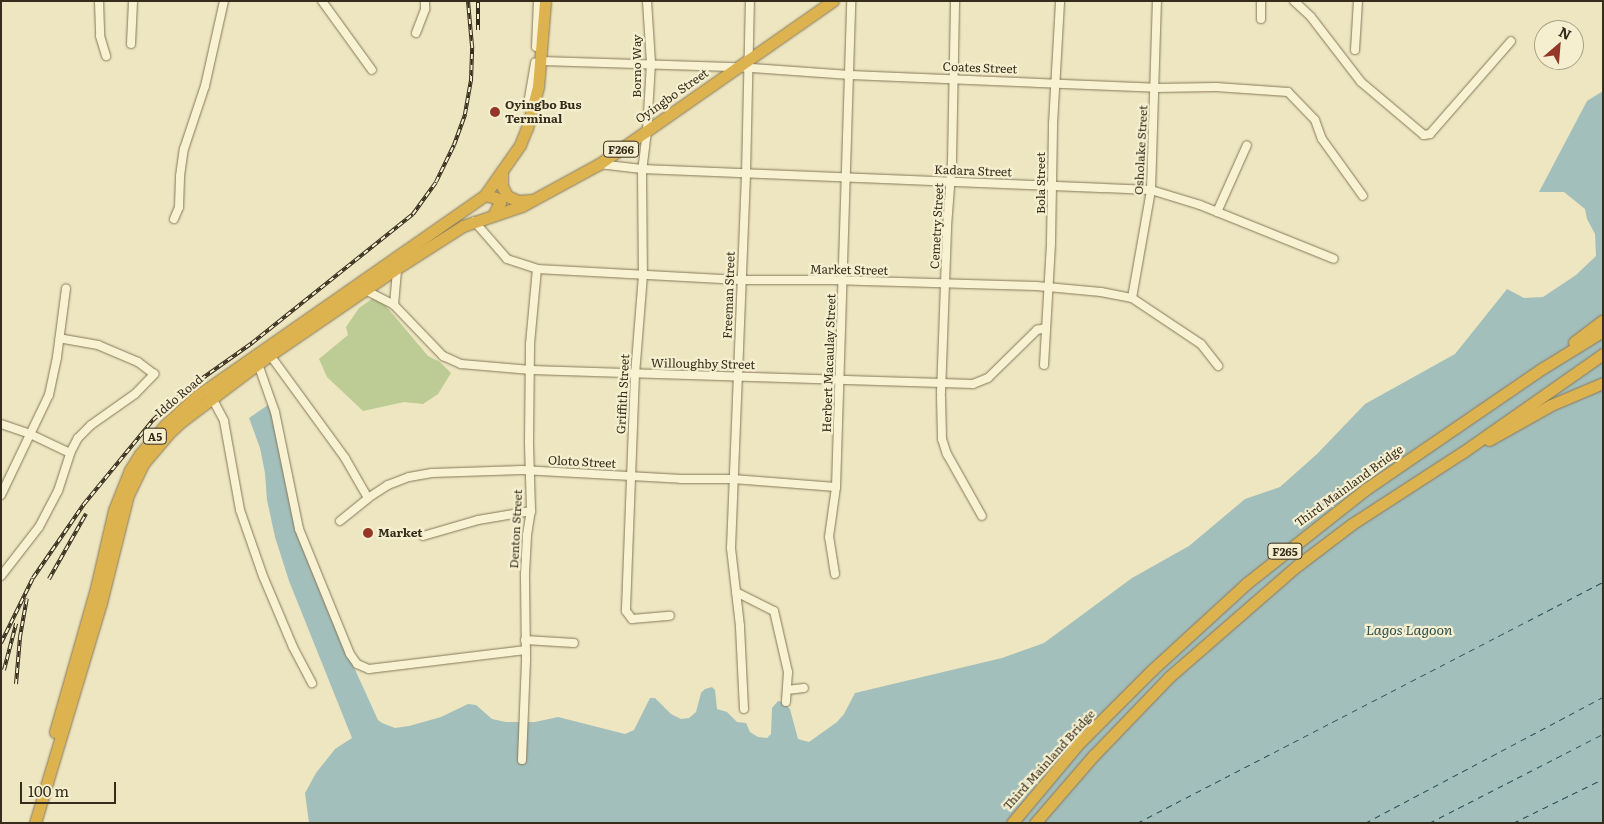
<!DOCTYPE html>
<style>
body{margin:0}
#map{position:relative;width:1604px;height:824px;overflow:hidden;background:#ede6c0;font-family:Literata,serif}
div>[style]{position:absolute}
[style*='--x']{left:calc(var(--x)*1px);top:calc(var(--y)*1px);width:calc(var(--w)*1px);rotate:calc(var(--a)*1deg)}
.green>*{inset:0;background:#bdcb94}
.water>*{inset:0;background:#a3bfbb}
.ferry>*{height:1px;margin-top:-0.5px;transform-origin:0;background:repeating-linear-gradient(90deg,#2c5255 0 6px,transparent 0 11px)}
.roads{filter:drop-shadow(0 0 1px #867758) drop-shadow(0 0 1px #867758)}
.minor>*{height:8px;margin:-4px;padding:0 4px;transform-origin:4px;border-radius:4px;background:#f8f2d3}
.highway>*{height:11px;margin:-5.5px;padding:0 5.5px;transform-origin:5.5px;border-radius:5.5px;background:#ddb350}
.rail>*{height:4px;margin-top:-2px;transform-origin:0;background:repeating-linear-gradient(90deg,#f5efcf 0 5.5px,#362c1c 0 11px);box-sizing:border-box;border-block:1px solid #362c1c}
.dots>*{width:14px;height:14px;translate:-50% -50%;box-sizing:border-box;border:2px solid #f5efcf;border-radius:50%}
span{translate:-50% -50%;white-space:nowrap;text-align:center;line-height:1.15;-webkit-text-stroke:4.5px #f5efcf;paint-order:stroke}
.shield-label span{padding:1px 4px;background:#f5efcf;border:1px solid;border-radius:4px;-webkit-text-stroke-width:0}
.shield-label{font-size:11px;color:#362c1c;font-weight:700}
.street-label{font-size:12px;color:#362c1c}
.poi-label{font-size:12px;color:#362c1c;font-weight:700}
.left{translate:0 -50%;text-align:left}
.water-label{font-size:14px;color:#2c5255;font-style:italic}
.frame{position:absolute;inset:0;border:2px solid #362c1c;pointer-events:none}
.north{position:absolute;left:1534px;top:20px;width:50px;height:50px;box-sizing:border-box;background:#f5efcf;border:1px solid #a9a187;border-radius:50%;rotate:27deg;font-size:14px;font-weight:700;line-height:20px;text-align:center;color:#362c1c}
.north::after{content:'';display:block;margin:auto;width:18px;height:22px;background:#943729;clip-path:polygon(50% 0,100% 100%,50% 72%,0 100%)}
.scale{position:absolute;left:20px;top:782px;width:96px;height:22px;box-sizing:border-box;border:2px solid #362c1c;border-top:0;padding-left:6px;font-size:15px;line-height:18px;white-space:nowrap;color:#362c1c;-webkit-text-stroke:4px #f5efcf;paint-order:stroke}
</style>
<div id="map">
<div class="green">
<i style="clip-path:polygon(373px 298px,385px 305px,428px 356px,440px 362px,451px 373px,438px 394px,423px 404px,404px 402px,363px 411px,327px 377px,319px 359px,348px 335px,346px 327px,359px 308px)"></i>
</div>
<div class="water">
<i style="clip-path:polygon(1603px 91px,1603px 823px,309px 823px,305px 793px,316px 773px,335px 749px,352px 738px,289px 581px,275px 537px,267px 500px,265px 473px,260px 448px,249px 418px,271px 403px,308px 555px,326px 606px,378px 720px,382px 723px,395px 728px,409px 726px,441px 717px,468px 704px,476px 705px,492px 719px,506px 722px,535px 722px,558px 717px,625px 734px,634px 730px,650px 698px,655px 698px,671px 714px,681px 719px,689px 718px,696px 712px,701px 693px,705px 689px,712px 687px,715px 690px,717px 709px,727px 712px,737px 722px,746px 723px,750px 732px,758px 737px,767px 738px,771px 734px,772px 708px,778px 701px,783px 702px,790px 709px,798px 739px,809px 742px,837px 722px,844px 714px,855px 693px,1002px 658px,1044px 643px,1132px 578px,1189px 546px,1245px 499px,1280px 487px,1317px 454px,1365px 404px,1455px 354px,1507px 289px,1524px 298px,1543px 297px,1576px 275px,1596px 256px,1595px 234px,1587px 219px,1585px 209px,1564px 192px,1539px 192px,1587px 101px)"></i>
</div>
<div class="ferry">
<i style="--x:1137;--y:823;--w:525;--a:-27.35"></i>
<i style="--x:1365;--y:823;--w:269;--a:-27.9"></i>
<i style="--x:1429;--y:823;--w:195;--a:-27.1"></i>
<i style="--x:1513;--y:823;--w:100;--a:-26.1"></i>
</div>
<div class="roads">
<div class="minor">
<i style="--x:99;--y:1;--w:35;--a:88"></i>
<i style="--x:100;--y:36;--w:21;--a:73"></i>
<i style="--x:322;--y:1;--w:85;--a:54.1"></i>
<i style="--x:647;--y:1;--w:62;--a:86.3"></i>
<i style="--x:651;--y:63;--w:68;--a:93.4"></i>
<i style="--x:647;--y:131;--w:38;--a:97"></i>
<i style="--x:642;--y:169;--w:106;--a:89.5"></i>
<i style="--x:643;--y:275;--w:99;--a:94.6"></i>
<i style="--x:635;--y:374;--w:237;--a:92.2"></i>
<i style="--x:626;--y:611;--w:10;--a:53"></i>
<i style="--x:632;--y:619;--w:38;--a:-5"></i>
<i style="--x:1294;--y:1;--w:23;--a:43"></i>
<i style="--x:1311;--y:17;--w:82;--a:52.4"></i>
<i style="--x:1361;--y:82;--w:82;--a:40.1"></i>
<i style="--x:1424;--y:135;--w:6;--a:-9"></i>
<i style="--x:1430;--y:134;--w:123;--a:-48.9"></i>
<i style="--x:1261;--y:19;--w:18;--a:-90"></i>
<i style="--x:416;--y:33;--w:26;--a:-69"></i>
<i style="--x:425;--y:9;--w:8;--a:-90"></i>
<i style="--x:131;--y:44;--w:43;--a:-87.3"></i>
<i style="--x:536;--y:47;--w:46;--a:-87.5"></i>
<i style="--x:1355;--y:50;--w:49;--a:-86.5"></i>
<i style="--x:542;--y:61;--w:196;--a:1.8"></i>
<i style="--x:738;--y:67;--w:112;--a:4.1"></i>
<i style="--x:850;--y:75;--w:306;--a:2.4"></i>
<i style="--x:1156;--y:88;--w:60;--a:-1"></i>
<i style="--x:1216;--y:87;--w:72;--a:4"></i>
<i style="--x:1288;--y:92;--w:39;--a:46"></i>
<i style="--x:1315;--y:120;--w:20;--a:70"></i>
<i style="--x:1322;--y:139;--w:70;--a:54.3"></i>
<i style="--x:528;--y:104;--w:42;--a:-80.3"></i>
<i style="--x:599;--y:164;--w:43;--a:6.6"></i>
<i style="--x:642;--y:169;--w:509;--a:2.36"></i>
<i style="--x:1151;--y:190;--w:51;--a:17"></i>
<i style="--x:1200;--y:205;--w:144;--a:21.9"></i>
<i style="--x:1217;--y:212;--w:73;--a:-65.9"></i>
<i style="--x:174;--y:219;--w:13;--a:-67"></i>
<i style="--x:179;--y:207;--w:31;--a:-88"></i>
<i style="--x:180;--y:176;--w:27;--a:-82"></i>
<i style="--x:184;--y:149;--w:66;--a:-71.6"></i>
<i style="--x:205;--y:86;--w:87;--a:-77.4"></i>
<i style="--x:474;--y:221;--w:50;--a:49"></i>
<i style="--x:507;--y:259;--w:32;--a:18"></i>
<i style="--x:537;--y:269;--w:203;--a:3.1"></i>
<i style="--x:740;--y:280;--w:91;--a:0"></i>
<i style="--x:831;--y:280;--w:205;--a:1.7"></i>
<i style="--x:1036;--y:286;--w:65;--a:5.3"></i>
<i style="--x:1101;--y:292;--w:32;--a:11"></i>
<i style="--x:1132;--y:298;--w:83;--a:33.7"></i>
<i style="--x:1201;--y:344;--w:28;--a:52"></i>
<i style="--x:365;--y:290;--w:33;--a:27"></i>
<i style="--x:394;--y:305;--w:71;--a:46.1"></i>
<i style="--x:443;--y:356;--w:20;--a:24"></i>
<i style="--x:461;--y:364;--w:70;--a:4.9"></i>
<i style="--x:531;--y:370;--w:442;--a:1.8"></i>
<i style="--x:973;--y:384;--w:16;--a:-22"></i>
<i style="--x:988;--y:378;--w:69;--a:-44.4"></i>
<i style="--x:1037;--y:330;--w:9;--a:-13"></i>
<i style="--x:1132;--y:298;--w:110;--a:-80"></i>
<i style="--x:1151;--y:190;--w:189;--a:-88.2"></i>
<i style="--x:394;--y:305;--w:37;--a:-85"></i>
<i style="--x:270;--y:355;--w:127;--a:53.9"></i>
<i style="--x:345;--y:458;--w:46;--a:60.1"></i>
<i style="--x:258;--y:364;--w:51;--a:70.5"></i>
<i style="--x:275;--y:412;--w:119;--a:78.4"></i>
<i style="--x:299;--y:529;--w:135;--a:67.8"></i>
<i style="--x:350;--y:654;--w:12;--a:55"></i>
<i style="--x:357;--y:664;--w:13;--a:23"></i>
<i style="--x:369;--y:669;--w:158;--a:-6.9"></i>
<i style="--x:1044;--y:365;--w:123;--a:-86.7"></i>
<i style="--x:1051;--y:242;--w:118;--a:-89"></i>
<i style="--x:1053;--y:124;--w:123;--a:-86.7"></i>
<i style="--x:941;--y:393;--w:166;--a:-87.9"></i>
<i style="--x:947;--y:227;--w:66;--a:-85.7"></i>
<i style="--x:952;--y:161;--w:160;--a:-88.9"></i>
<i style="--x:941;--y:397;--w:42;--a:88.6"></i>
<i style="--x:942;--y:439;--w:16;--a:72"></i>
<i style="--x:947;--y:454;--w:71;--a:60.6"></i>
<i style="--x:212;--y:398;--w:26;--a:62"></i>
<i style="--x:224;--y:421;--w:90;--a:79.8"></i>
<i style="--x:240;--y:510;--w:70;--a:70.8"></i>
<i style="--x:263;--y:576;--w:77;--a:67.1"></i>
<i style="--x:293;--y:647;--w:41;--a:62.2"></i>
<i style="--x:1;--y:424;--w:31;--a:19"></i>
<i style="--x:30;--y:434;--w:44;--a:25.4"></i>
<i style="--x:1;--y:495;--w:111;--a:-64.4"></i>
<i style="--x:49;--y:395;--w:39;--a:-78"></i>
<i style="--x:57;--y:357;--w:69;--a:-82.5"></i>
<i style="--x:340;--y:521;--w:36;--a:-39"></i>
<i style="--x:368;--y:498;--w:24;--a:-33"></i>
<i style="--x:388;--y:485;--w:22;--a:-21"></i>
<i style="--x:409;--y:477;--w:23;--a:-10"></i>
<i style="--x:432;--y:473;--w:90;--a:-1.9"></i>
<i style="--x:522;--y:470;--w:159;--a:3.2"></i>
<i style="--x:681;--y:479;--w:52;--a:0"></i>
<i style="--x:733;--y:479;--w:103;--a:4.4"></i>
<i style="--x:423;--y:536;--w:57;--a:-16.2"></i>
<i style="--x:478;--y:520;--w:54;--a:-9.6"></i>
<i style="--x:835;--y:574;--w:37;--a:-99"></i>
<i style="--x:829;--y:537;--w:50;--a:-82"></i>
<i style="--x:836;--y:487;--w:486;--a:-88.2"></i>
<i style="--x:1;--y:576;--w:62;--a:-52.2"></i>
<i style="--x:39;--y:527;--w:41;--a:-62.2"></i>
<i style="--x:58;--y:491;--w:40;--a:-72"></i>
<i style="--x:70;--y:453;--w:17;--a:-62"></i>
<i style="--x:78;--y:438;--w:18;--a:-45"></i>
<i style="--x:91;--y:425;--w:54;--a:-35.2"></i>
<i style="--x:135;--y:394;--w:28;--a:-46"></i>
<i style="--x:154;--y:374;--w:20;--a:-143"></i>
<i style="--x:138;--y:362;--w:43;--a:-157"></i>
<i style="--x:98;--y:345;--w:39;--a:-170"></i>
<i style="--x:736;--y:592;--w:42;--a:26.6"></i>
<i style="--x:774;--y:611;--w:63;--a:77.1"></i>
<i style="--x:788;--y:672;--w:30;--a:94"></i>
<i style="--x:525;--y:640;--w:49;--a:3.5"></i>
<i style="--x:787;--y:690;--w:17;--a:-7"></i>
<i style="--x:744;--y:709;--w:83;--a:-92.8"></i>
<i style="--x:740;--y:626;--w:79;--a:-96.6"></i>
<i style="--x:731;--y:548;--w:374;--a:-87.7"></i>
<i style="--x:746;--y:174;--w:173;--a:-88.7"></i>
<i style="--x:522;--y:760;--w:101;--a:-87.7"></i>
<i style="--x:526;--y:659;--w:85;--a:-90.7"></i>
<i style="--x:525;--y:574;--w:39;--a:-87"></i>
<i style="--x:527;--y:535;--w:24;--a:-81"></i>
<i style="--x:531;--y:511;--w:69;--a:-91.7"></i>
<i style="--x:529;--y:442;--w:98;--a:-89.4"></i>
<i style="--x:530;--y:344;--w:75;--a:-84.7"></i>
</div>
<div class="highway">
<i style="--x:502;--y:171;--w:15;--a:90"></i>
<i style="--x:502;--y:186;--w:11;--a:63"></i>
<i style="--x:507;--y:196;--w:12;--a:24"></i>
<i style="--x:518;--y:201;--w:13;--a:-4"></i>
<i style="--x:485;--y:195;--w:11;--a:15"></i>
<i style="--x:496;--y:198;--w:6;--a:45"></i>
<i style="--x:500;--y:202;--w:13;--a:117"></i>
<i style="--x:1574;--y:342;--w:36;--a:-37"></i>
<i style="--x:1489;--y:440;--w:71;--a:-29.4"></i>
<i style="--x:1551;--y:405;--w:56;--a:-22.9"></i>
<i style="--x:55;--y:732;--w:150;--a:-74.1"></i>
<i style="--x:96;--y:588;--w:80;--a:-77"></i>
<i style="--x:114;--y:510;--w:43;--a:-68.2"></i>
<i style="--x:130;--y:470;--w:19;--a:-58"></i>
<i style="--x:140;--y:454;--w:38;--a:-49"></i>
<i style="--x:165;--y:425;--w:43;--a:-42.2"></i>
<i style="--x:197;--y:396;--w:351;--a:-34.9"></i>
<i style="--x:485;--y:195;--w:61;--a:-55"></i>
<i style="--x:520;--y:145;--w:18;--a:-68"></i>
<i style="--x:527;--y:128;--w:42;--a:-75"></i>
<i style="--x:538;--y:87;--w:86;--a:-85.3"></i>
<i style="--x:35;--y:823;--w:230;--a:-73.3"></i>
<i style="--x:101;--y:603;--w:111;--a:-76"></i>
<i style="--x:128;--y:495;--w:34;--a:-64"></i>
<i style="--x:143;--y:464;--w:39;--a:-50"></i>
<i style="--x:168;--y:434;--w:19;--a:-43"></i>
<i style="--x:182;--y:421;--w:110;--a:-36.9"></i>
<i style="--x:270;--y:355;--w:154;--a:-34.4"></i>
<i style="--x:397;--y:268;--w:78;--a:-32.5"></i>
<i style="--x:463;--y:226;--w:62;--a:-18.7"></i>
<i style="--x:522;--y:206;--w:88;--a:-28.6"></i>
<i style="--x:599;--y:164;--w:285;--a:-34.9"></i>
<i style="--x:1012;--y:823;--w:106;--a:-50"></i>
<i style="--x:1080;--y:742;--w:102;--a:-45"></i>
<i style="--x:1152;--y:670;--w:129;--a:-42.5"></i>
<i style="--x:1247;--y:583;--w:152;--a:-38.3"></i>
<i style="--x:1366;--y:489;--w:214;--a:-34.4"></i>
<i style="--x:1543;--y:368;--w:70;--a:-31.7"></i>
<i style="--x:1035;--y:823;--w:90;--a:-49.1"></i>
<i style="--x:1094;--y:755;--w:108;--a:-46.1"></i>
<i style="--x:1169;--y:677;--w:171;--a:-41"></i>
<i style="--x:1298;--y:565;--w:68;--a:-37.2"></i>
<i style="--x:1352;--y:524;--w:132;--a:-33"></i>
<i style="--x:1463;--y:452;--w:171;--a:-35"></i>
</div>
</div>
<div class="rail">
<i style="--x:478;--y:30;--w:29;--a:-90"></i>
<i style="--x:49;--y:579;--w:75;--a:-60.4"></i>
<i style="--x:1;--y:643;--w:72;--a:-63.8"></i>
<i style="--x:33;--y:578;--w:90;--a:-55.4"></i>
<i style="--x:84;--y:504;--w:109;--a:-50.6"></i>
<i style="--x:153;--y:420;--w:41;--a:-43"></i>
<i style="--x:183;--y:392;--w:85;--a:-35.4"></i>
<i style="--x:252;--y:343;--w:206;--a:-38.7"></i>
<i style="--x:413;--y:214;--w:39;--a:-54"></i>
<i style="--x:436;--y:182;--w:41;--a:-64.1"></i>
<i style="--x:454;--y:145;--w:33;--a:-70"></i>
<i style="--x:465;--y:114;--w:34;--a:-80"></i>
<i style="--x:471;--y:81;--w:35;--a:-88"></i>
<i style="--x:472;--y:46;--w:45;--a:-95.1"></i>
<i style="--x:4;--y:670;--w:48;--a:-75.4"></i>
<i style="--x:16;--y:684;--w:47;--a:-85.1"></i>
<i style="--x:20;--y:637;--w:39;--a:-80"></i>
</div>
<div class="dots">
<i style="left:495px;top:112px;background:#943729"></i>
<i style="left:368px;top:533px;background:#943729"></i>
</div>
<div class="shield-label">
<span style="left:621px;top:149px">F266</span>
<span style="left:155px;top:436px">A5</span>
<span style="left:1285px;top:551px">F265</span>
</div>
<div class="street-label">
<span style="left:637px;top:66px;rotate:-90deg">Borno Way</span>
<span style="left:980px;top:68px;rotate:2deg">Coates Street</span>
<span style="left:672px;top:96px;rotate:-35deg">Oyingbo Street</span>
<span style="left:1141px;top:150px;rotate:-87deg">Osholake Street</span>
<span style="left:973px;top:171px;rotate:2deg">Kadara Street</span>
<span style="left:1041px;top:183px;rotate:-90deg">Bola Street</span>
<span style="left:937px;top:226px;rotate:-87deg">Cemetry Street</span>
<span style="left:849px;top:270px;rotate:1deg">Market Street</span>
<span style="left:729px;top:295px;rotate:-88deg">Freeman Street</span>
<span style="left:829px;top:363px;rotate:-88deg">Herbert Macaulay Street</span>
<span style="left:703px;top:364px;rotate:1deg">Willoughby Street</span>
<span style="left:623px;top:394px;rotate:-87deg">Griffith Street</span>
<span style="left:179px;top:396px;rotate:-40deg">Iddo Road</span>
<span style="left:582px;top:462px;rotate:3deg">Oloto Street</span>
<span style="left:1349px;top:486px;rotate:-36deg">Third Mainland Bridge</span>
<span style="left:516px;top:529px;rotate:-87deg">Denton Street</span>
<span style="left:1049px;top:760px;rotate:-48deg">Third Mainland Bridge</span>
</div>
<div class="poi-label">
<span class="left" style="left:505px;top:112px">Oyingbo Bus<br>Terminal</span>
<span class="left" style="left:378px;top:533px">Market</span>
</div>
<div class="water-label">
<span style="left:1409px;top:629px">Lagos Lagoon</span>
</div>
<div class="frame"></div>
<div class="north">N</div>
<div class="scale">100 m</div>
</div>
